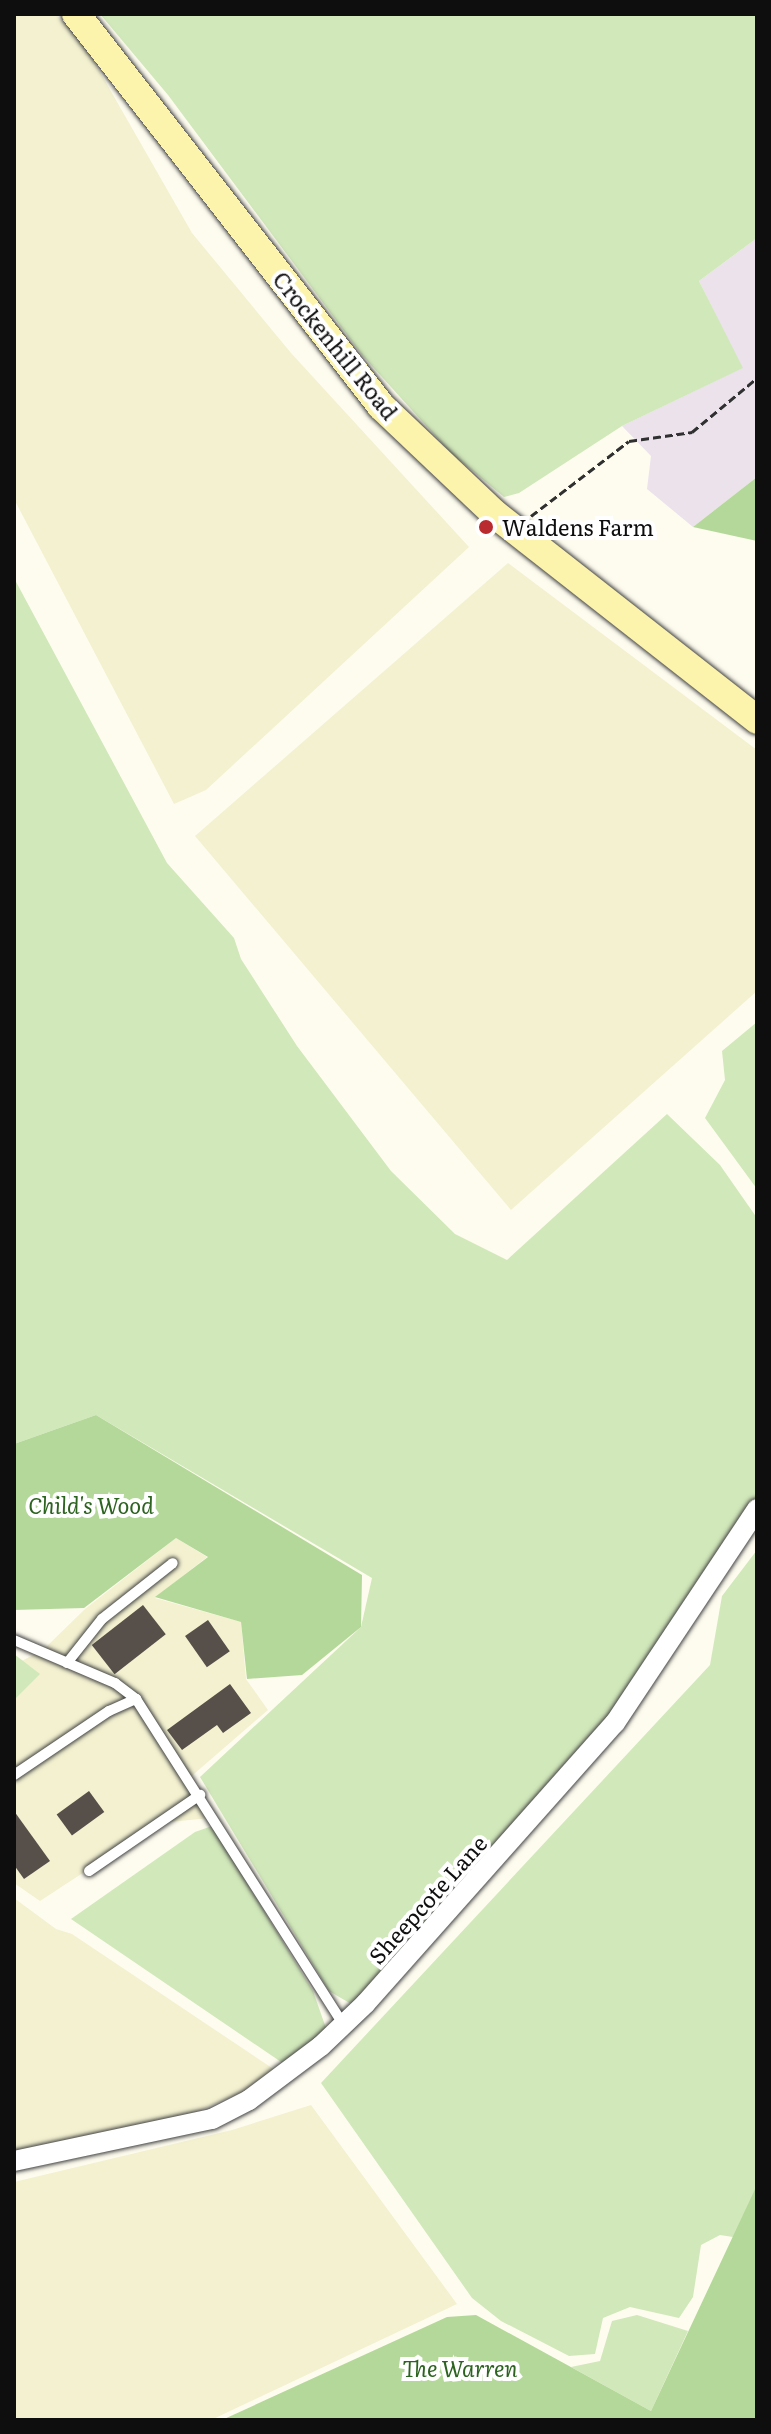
<!DOCTYPE html>
<style>
body{margin:0}
#map{position:relative;width:771px;height:2434px;overflow:hidden;background:#fefcef;font-family:Literata,serif}
div>[style]{position:absolute}
[style*='--x']{left:calc(var(--x)*1px);top:calc(var(--y)*1px);width:calc(var(--w)*1px);rotate:calc(var(--a)*1deg)}
.industrial>*{inset:0;background:#ebe2ec}
.farmland>*{inset:0;background:#f3f1d0}
.green>*{inset:0;background:#d1e8ba}
.forest>*{inset:0;background:#b4d899}
.building>*{inset:0;background:#564f4a;transform-origin:0 0}
.path>*{height:3px;margin-top:-1.5px;transform-origin:0;background:repeating-linear-gradient(90deg,#303030 0 8px,transparent 0 12px)}
.roads{filter:drop-shadow(0 0 2px #414141) drop-shadow(0 0 2px #414141)}
.service>*{height:10px;margin:-5px;padding:0 5px;transform-origin:5px;border-radius:5px;background:#fff}
.minor>*{height:20px;margin:-10px;padding:0 10px;transform-origin:10px;border-radius:10px;background:#fff}
.secondary>*{height:28px;margin:-14px;padding:0 14px;transform-origin:14px;border-radius:14px;background:#fcf4ac}
.dots>*{width:22px;height:22px;translate:-50% -50%;box-sizing:border-box;border:4px solid #fff;border-radius:50%}
span{translate:-50% -50%;white-space:nowrap;text-align:center;line-height:1.15;-webkit-text-stroke:8px #fff;paint-order:stroke}
.street-label{font-size:22px;color:#0e0e0e}
.poi-label{font-size:22px;color:#0e0e0e}
.left{translate:0 -50%;text-align:left}
.park-label{font-size:22px;color:#2d6320;font-style:italic}
.frame{position:absolute;inset:0;border:16px solid #0e0e0e;pointer-events:none}
</style>
<div id="map">
<div class="industrial">
<i style="clip-path:polygon(757px 238px,757px 477px,693px 527px,647px 489px,651px 456px,622px 426px,742px 368px,699px 281px)"></i>
</div>
<div class="farmland">
<i style="clip-path:polygon(14px 14px,55px 14px,81px 39px,192px 233px,291px 353px,469px 547px,206px 790px,174px 804px,14px 499px)"></i>
<i style="clip-path:polygon(508px 563px,757px 750px,757px 991px,511px 1210px,195px 836px)"></i>
<i style="clip-path:polygon(176px 1538px,207px 1557px,155px 1598px,241px 1622px,246px 1679px,268px 1710px,187px 1780px,210px 1818px,159px 1823px,40px 1901px,14px 1883px,14px 1665px,43px 1650px,85px 1609px)"></i>
<i style="clip-path:polygon(14px 1898px,56px 1929px,72px 1934px,275px 2070px,240px 2093px,187px 2116px,14px 2160px)"></i>
<i style="clip-path:polygon(311px 2105px,457px 2304px,211px 2420px,14px 2420px,14px 2182px,232px 2130px)"></i>
</div>
<div class="green">
<i style="clip-path:polygon(100px 14px,757px 14px,757px 238px,699px 281px,743px 368px,622px 426px,519px 493px,504px 497px,450px 452px,362px 355px,168px 95px)"></i>
<i style="clip-path:polygon(14px 578px,167px 863px,234px 938px,241px 959px,297px 1046px,391px 1171px,455px 1234px,507px 1260px,667px 1114px,720px 1165px,757px 1218px,757px 1495px,628px 1694px,353px 2005px,329px 1991px,200px 1777px,361px 1627px,372px 1578px,96px 1415px,14px 1444px)"></i>
<i style="clip-path:polygon(757px 1022px,757px 1189px,705px 1118px,725px 1080px,722px 1051px)"></i>
<i style="clip-path:polygon(757px 1550px,757px 2216px,746px 2239px,720px 2235px,701px 2245px,693px 2297px,679px 2318px,630px 2307px,603px 2318px,595px 2354px,569px 2356px,501px 2321px,472px 2298px,321px 2083px,710px 1665px,722px 1596px)"></i>
<i style="clip-path:polygon(14px 1654px,40px 1674px,14px 1700px)"></i>
<i style="clip-path:polygon(212px 1826px,313px 1991px,327px 2031px,284px 2064px,71px 1919px,195px 1832px)"></i>
<i style="clip-path:polygon(637px 2315px,688px 2331px,651px 2411px,571px 2367px,600px 2361px,612px 2321px)"></i>
</div>
<div class="forest">
<i style="clip-path:polygon(757px 477px,757px 541px,693px 527px)"></i>
<i style="clip-path:polygon(96px 1415px,362px 1575px,361px 1627px,302px 1675px,247px 1679px,241px 1622px,155px 1597px,208px 1557px,176px 1538px,84px 1608px,14px 1610px,14px 1444px)"></i>
<i style="clip-path:polygon(757px 2185px,757px 2420px,222px 2420px,447px 2317px,476px 2315px,651px 2411px)"></i>
</div>
<div class="building">
<i style="left:143px;top:1605px;width:37px;height:65px;rotate:52deg"></i>
<i style="left:208px;top:1620px;width:38px;height:28px;rotate:55deg"></i>
<i style="clip-path:polygon(230px 1684px,251px 1713px,223px 1733px,217px 1725px,182px 1750px,167px 1730px)"></i>
<i style="left:89px;top:1791px;width:26px;height:40px;rotate:54deg"></i>
<i style="clip-path:polygon(14px 1811px,50px 1861px,24px 1879px,14px 1865px)"></i>
</div>
<div class="path">
<i style="--x:531;--y:516;--w:123;--a:-37.4"></i>
<i style="--x:629;--y:441;--w:64;--a:-8.1"></i>
<i style="--x:692;--y:432;--w:85;--a:-39.7"></i>
</div>
<div class="roads">
<div class="service">
<i style="--x:14;--y:1640;--w:110;--a:23.1"></i>
<i style="--x:115;--y:1683;--w:26;--a:37"></i>
<i style="--x:136;--y:1699;--w:387;--a:57.5"></i>
<i style="--x:67;--y:1663;--w:56;--a:-51.5"></i>
<i style="--x:102;--y:1619;--w:90;--a:-38.3"></i>
<i style="--x:14;--y:1775;--w:115;--a:-34"></i>
<i style="--x:109;--y:1711;--w:30;--a:-24"></i>
<i style="--x:89;--y:1871;--w:135;--a:-34.4"></i>
</div>
<div class="minor">
<i style="--x:14;--y:2161;--w:202;--a:-12"></i>
<i style="--x:212;--y:2119;--w:42;--a:-27.2"></i>
<i style="--x:249;--y:2100;--w:90;--a:-36.9"></i>
<i style="--x:321;--y:2046;--w:62;--a:-43.7"></i>
<i style="--x:366;--y:2003;--w:375;--a:-48.4"></i>
<i style="--x:615;--y:1723;--w:257;--a:-56.4"></i>
</div>
<div class="secondary">
<i style="--x:76;--y:14;--w:497;--a:52.1"></i>
<i style="--x:381;--y:406;--w:158;--a:43.5"></i>
<i style="--x:496;--y:515;--w:332;--a:38.1"></i>
</div>
</div>
<div class="dots">
<i style="left:486px;top:527px;background:#b92b2f"></i>
</div>
<div class="street-label">
<span style="left:336px;top:345px;rotate:51deg">Crockenhill Road</span>
<span style="left:427px;top:1899px;rotate:-48deg">Sheepcote Lane</span>
</div>
<div class="poi-label">
<span class="left" style="left:502px;top:527px">Waldens Farm</span>
</div>
<div class="park-label">
<span style="left:91px;top:1505px">Child's Wood</span>
<span style="left:460px;top:2368px">The Warren</span>
</div>
<div class="frame"></div>
</div>
